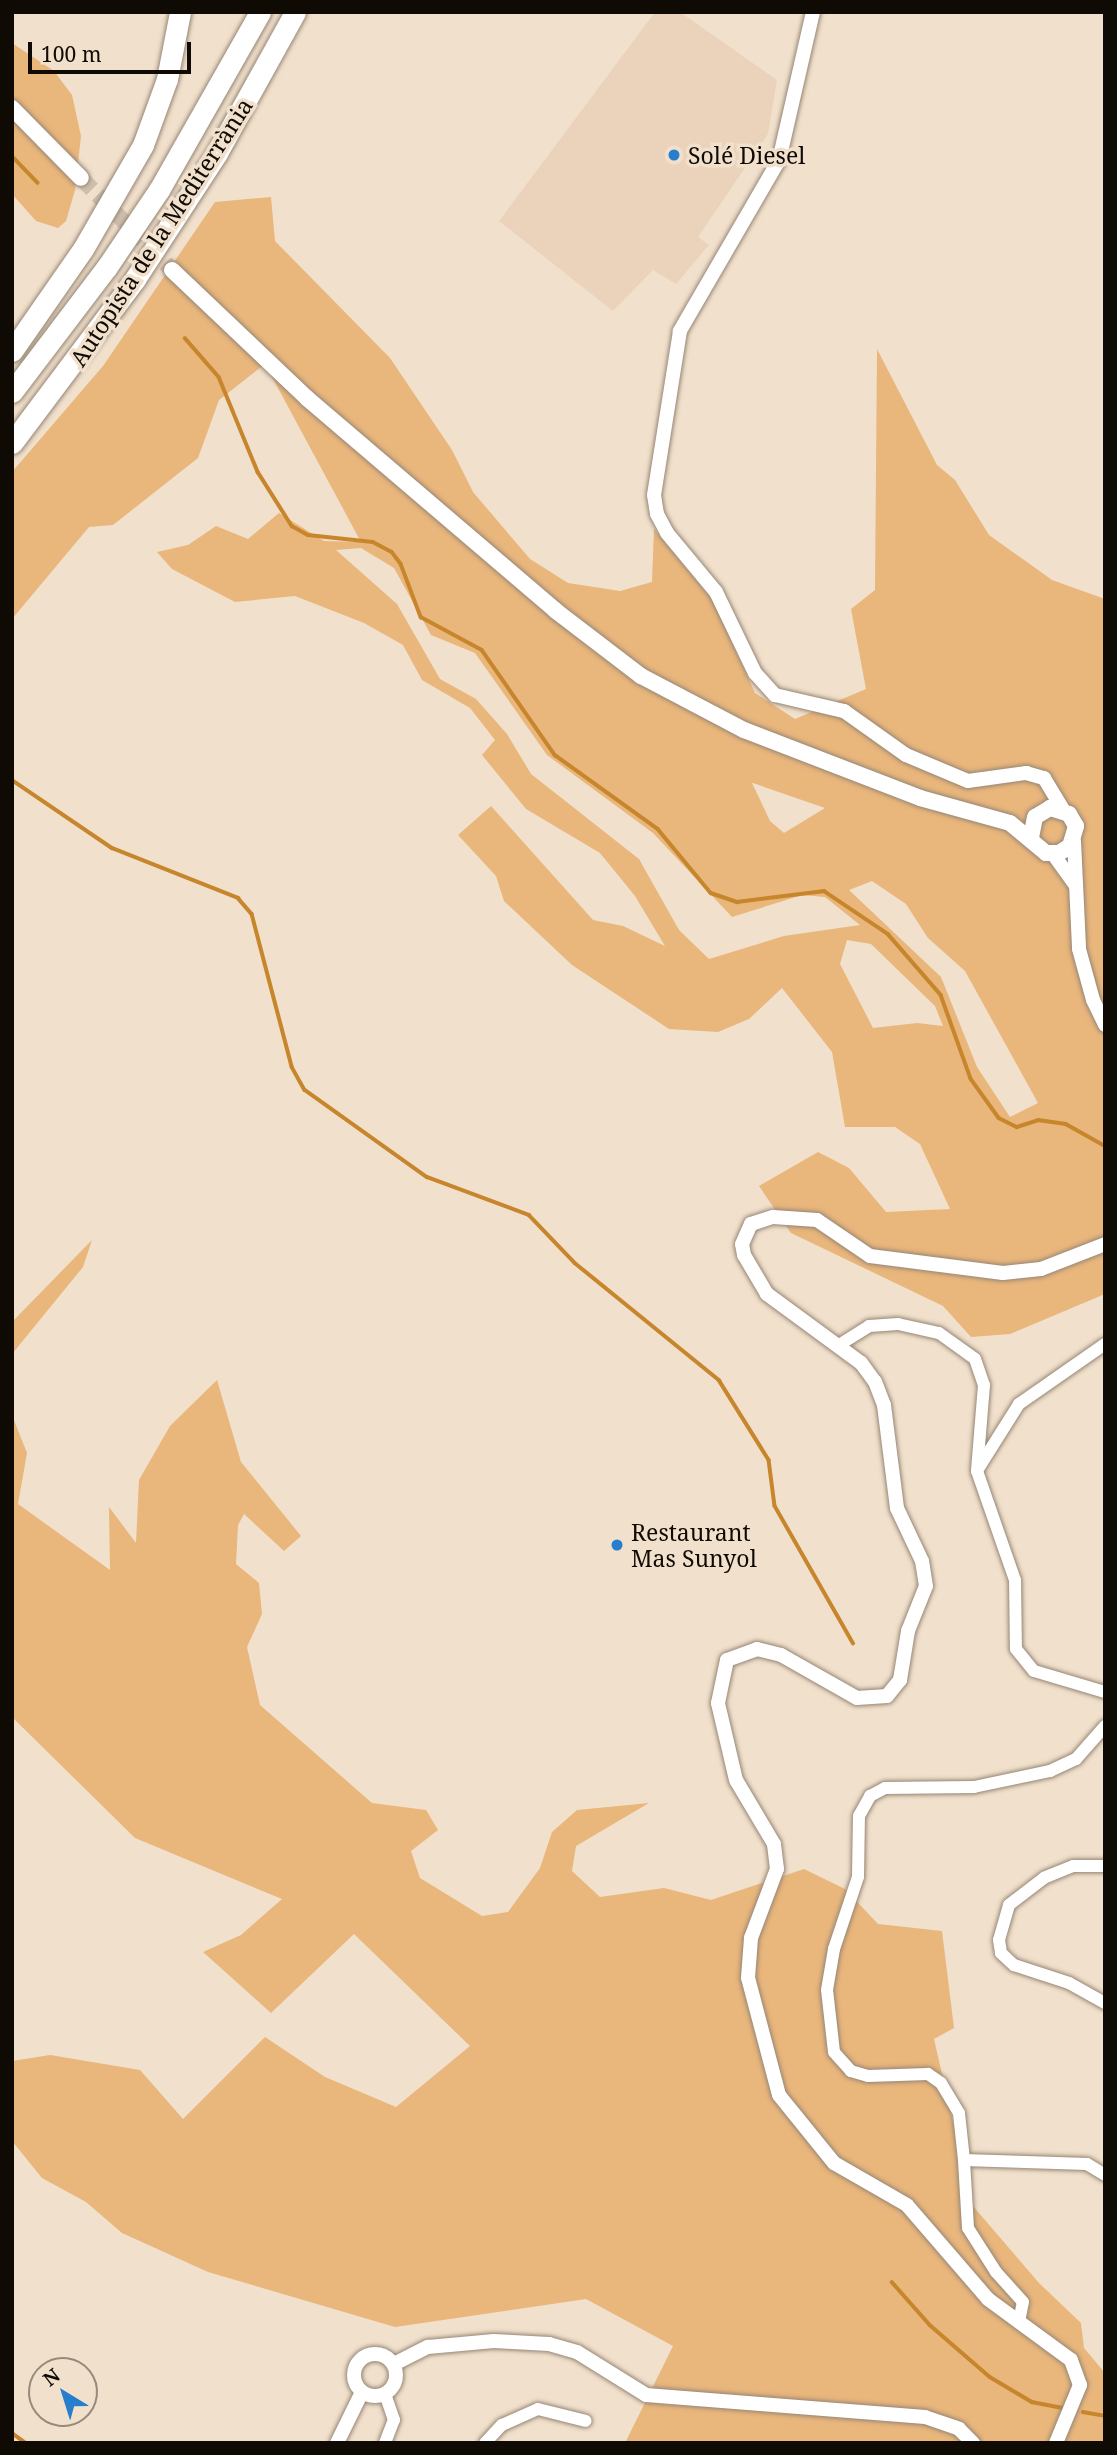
<!DOCTYPE html>
<meta charset="utf-8">
<style>
body{margin:0}
#map{position:relative;width:1117px;height:2455px;overflow:hidden;background:#f1e0cc;font-family:"Noto Serif",serif}
div>[style]{position:absolute}
[style*='--x']{left:calc(var(--x)*1px);top:calc(var(--y)*1px);width:calc(var(--w)*1px);rotate:calc(var(--a)*1deg)}
.built>*{inset:0;background:#ead3ba}
.green>*{inset:0;background:#e9b67c}
.stream>*{height:3.5px;margin:-1.75px;padding:0 1.75px;transform-origin:1.75px;border-radius:1.75px;background:#c7852c}
.secondary-tunnel>*{height:16px;margin-top:-8px;transform-origin:0;background:repeating-linear-gradient(90deg,#cfc0ae 0 16px,transparent 0 24px)}
.roads{filter:drop-shadow(0 0 2px #968675) drop-shadow(0 0 2px #968675)}
.minor>*{height:12px;margin:-6px;padding:0 6px;transform-origin:6px;border-radius:6px;background:#fff}
.tertiary>*{height:14px;margin:-7px;padding:0 7px;transform-origin:7px;border-radius:7px;background:#fff}
.tertiary>.ring{margin:-7px;padding:0;box-sizing:content-box;background:none;border:14px solid #fff;border-radius:50%}
.secondary>*{height:16px;margin:-8px;padding:0 8px;transform-origin:8px;border-radius:8px;background:#fff}
.motorway>*{height:21px;margin:-10.5px;padding:0 10.5px;transform-origin:10.5px;border-radius:10.5px;background:#fff}
.dots>*{width:19px;height:19px;translate:-50% -50%;box-sizing:border-box;border:4px solid #f1e0cc;border-radius:50%}
span{translate:-50% -50%;white-space:nowrap;text-align:center;line-height:1.15;-webkit-text-stroke:7px #f1e0cc;paint-order:stroke}
.poi-label{font-size:23px;color:#100a05}
.left{translate:0 -50%;text-align:left}
.street-label{font-size:23px;color:#100a05}
.frame{position:absolute;inset:0;border:14px solid #100a05;pointer-events:none}
.north{position:absolute;left:28px;top:2357px;width:70px;height:70px;box-sizing:border-box;background:#f1e0cc;border:2px solid #978a7c;border-radius:50%;rotate:322deg;font-size:19px;font-weight:700;line-height:28px;text-align:center;color:#100a05}
.north::after{content:'';display:block;margin:auto;width:24px;height:32px;background:#267ecc;clip-path:polygon(50% 0,100% 100%,50% 72%,0 100%)}
.scale{position:absolute;left:28px;top:42px;width:163px;height:32px;box-sizing:border-box;border:4px solid #100a05;border-top:0;padding-left:9px;font-size:21px;line-height:24px;white-space:nowrap;color:#100a05;-webkit-text-stroke:5px #f1e0cc;paint-order:stroke}
</style>
<div id="map">
<div class="built">
<i style="clip-path:polygon(655px 12px,680px 12px,777px 80px,768px 134px,698px 237px,709px 245px,676px 284px,653px 270px,613px 311px,499px 221px)"></i>
</div>
<div class="green">
<i style="clip-path:polygon(12px 43px,54px 71px,72px 95px,81px 136px,75px 190px,66px 221px,58px 228px,36px 221px,12px 194px)"></i>
<i style="clip-path:polygon(evenodd,271px 197px,275px 241px,390px 358px,452px 450px,473px 492px,530px 559px,568px 583px,620px 591px,652px 582px,654px 529px,713px 600px,755px 693px,795px 719px,866px 689px,851px 609px,875px 590px,877px 349px,937px 465px,955px 480px,989px 535px,1052px 580px,1105px 599px,1105px 1294px,1010px 1334px,971px 1337px,943px 1306px,791px 1233px,759px 1186px,818px 1152px,849px 1168px,886px 1212px,950px 1209px,920px 1144px,895px 1127px,845px 1127px,832px 1052px,782px 988px,749px 1019px,718px 1032px,669px 1029px,572px 965px,504px 901px,496px 876px,458px 835px,491px 806px,593px 920px,623px 926px,665px 946px,635px 896px,600px 853px,526px 809px,482px 755px,495px 740px,470px 708px,422px 680px,403px 645px,364px 623px,295px 596px,235px 602px,172px 569px,157px 552px,188px 545px,216px 526px,248px 539px,279px 513px,324px 541px,361px 542px,265px 364px,219px 400px,198px 458px,113px 525px,89px 527px,12px 619px,12px 472px,103px 366px,215px 202px,271px 197px,361px 548px,394px 568px,431px 635px,475px 653px,547px 755px,653px 833px,732px 917px,802px 895px,825px 897px,860px 925px,784px 936px,709px 959px,679px 930px,639px 859px,531px 774px,507px 734px,476px 699px,440px 679px,397px 604px,336px 550px,361px 548px,271px 197px,752px 783px,753px 783px,825px 808px,784px 833px,770px 821px,752px 783px,271px 197px,872px 881px,906px 904px,928px 938px,965px 971px,1038px 1103px,1010px 1117px,977px 1067px,941px 977px,849px 890px,872px 881px,271px 197px,847px 940px,871px 944px,935px 1006px,943px 1026px,917px 1023px,873px 1028px,840px 964px,847px 940px)"></i>
<i style="clip-path:polygon(92px 1240px,83px 1267px,12px 1354px,12px 1322px)"></i>
<i style="clip-path:polygon(217px 1380px,241px 1462px,301px 1536px,284px 1551px,244px 1514px,238px 1525px,236px 1564px,259px 1583px,262px 1614px,247px 1647px,260px 1705px,372px 1803px,426px 1810px,438px 1830px,411px 1851px,420px 1878px,482px 1916px,508px 1912px,540px 1868px,552px 1832px,577px 1810px,649px 1803px,576px 1846px,572px 1871px,600px 1897px,664px 1888px,711px 1900px,804px 1869px,845px 1889px,878px 1924px,942px 1931px,954px 2028px,934px 2039px,972px 2205px,1039px 2283px,1081px 2323px,1084px 2348px,1105px 2373px,1105px 2443px,625px 2443px,673px 2346px,586px 2299px,395px 2327px,208px 2272px,122px 2233px,86px 2202px,42px 2178px,12px 2141px,12px 2061px,50px 2055px,140px 2070px,183px 2119px,265px 2037px,325px 2077px,396px 2107px,470px 2046px,354px 1934px,271px 2013px,203px 1952px,241px 1935px,282px 1899px,135px 1838px,12px 1717px,12px 1415px,27px 1453px,18px 1504px,110px 1570px,109px 1507px,136px 1543px,139px 1480px,170px 1426px)"></i>
</div>
<div class="stream">
<i style="--x:12;--y:156;--w:37;--a:46"></i>
<i style="--x:185;--y:338;--w:52;--a:48.9"></i>
<i style="--x:219;--y:377;--w:103;--a:67.7"></i>
<i style="--x:258;--y:472;--w:64;--a:57.8"></i>
<i style="--x:292;--y:526;--w:18;--a:29"></i>
<i style="--x:308;--y:535;--w:65;--a:6.1"></i>
<i style="--x:373;--y:542;--w:21;--a:28"></i>
<i style="--x:392;--y:552;--w:15;--a:53"></i>
<i style="--x:401;--y:564;--w:57;--a:69.3"></i>
<i style="--x:421;--y:617;--w:69;--a:28.4"></i>
<i style="--x:482;--y:650;--w:128;--a:55.2"></i>
<i style="--x:555;--y:755;--w:127;--a:35.7"></i>
<i style="--x:658;--y:829;--w:83;--a:50.4"></i>
<i style="--x:711;--y:893;--w:28;--a:19"></i>
<i style="--x:737;--y:902;--w:88;--a:-7.2"></i>
<i style="--x:824;--y:891;--w:77;--a:33.9"></i>
<i style="--x:888;--y:934;--w:81;--a:49"></i>
<i style="--x:941;--y:995;--w:89;--a:70.3"></i>
<i style="--x:971;--y:1079;--w:48;--a:54.3"></i>
<i style="--x:999;--y:1118;--w:20;--a:27"></i>
<i style="--x:1017;--y:1127;--w:22;--a:-18"></i>
<i style="--x:1038;--y:1120;--w:28;--a:8"></i>
<i style="--x:1066;--y:1124;--w:45;--a:29.4"></i>
<i style="--x:12;--y:780;--w:121;--a:34.2"></i>
<i style="--x:112;--y:848;--w:136;--a:21.6"></i>
<i style="--x:238;--y:898;--w:21;--a:49"></i>
<i style="--x:252;--y:914;--w:158;--a:75.3"></i>
<i style="--x:292;--y:1067;--w:26;--a:61"></i>
<i style="--x:305;--y:1090;--w:150;--a:35.5"></i>
<i style="--x:427;--y:1177;--w:109;--a:20.4"></i>
<i style="--x:529;--y:1215;--w:66;--a:46.2"></i>
<i style="--x:575;--y:1263;--w:186;--a:39.1"></i>
<i style="--x:719;--y:1380;--w:94;--a:58"></i>
<i style="--x:769;--y:1460;--w:46;--a:82.6"></i>
<i style="--x:775;--y:1506;--w:158;--a:60.3"></i>
<i style="--x:892;--y:2282;--w:57;--a:48.5"></i>
<i style="--x:930;--y:2325;--w:79;--a:40.9"></i>
<i style="--x:990;--y:2377;--w:49;--a:30.8"></i>
<i style="--x:1032;--y:2402;--w:36;--a:11"></i>
<i style="--x:1083;--y:2412;--w:22;--a:10"></i>
<i style="--x:12;--y:2433;--w:17;--a:36"></i>
</div>
<div class="secondary-tunnel">
<i style="--x:81;--y:178;--w:129;--a:45.3"></i>
</div>
<div class="roads">
<div class="minor">
<i style="--x:839;--y:1345;--w:36;--a:-32"></i>
<i style="--x:869;--y:1326;--w:29;--a:-4"></i>
<i style="--x:898;--y:1324;--w:42;--a:12.4"></i>
<i style="--x:939;--y:1333;--w:44;--a:35.8"></i>
<i style="--x:975;--y:1359;--w:28;--a:71"></i>
<i style="--x:984;--y:1385;--w:86;--a:94.7"></i>
<i style="--x:977;--y:1471;--w:115;--a:70.8"></i>
<i style="--x:1015;--y:1580;--w:69;--a:89.2"></i>
<i style="--x:1016;--y:1649;--w:28;--a:51"></i>
<i style="--x:1034;--y:1671;--w:74;--a:16.5"></i>
<i style="--x:978;--y:1469;--w:77;--a:-57.8"></i>
<i style="--x:1019;--y:1404;--w:105;--a:-34.9"></i>
<i style="--x:1105;--y:1866;--w:32;--a:180"></i>
<i style="--x:1073;--y:1866;--w:31;--a:158"></i>
<i style="--x:1044;--y:1878;--w:44;--a:142.4"></i>
<i style="--x:1009;--y:1905;--w:36;--a:106"></i>
<i style="--x:999;--y:1940;--w:13;--a:81"></i>
<i style="--x:1001;--y:1953;--w:18;--a:43"></i>
<i style="--x:1014;--y:1965;--w:58;--a:18.1"></i>
<i style="--x:1069;--y:1983;--w:41;--a:29.1"></i>
<i style="--x:964;--y:2160;--w:47;--a:-96.1"></i>
<i style="--x:959;--y:2113;--w:35;--a:-121"></i>
<i style="--x:941;--y:2083;--w:16;--a:-145"></i>
<i style="--x:928;--y:2074;--w:60;--a:178.1"></i>
<i style="--x:868;--y:2076;--w:18;--a:-164"></i>
<i style="--x:851;--y:2071;--w:25;--a:-132"></i>
<i style="--x:834;--y:2052;--w:62;--a:-96.4"></i>
<i style="--x:827;--y:1990;--w:42;--a:-80.3"></i>
<i style="--x:834;--y:1949;--w:76;--a:-71.6"></i>
<i style="--x:858;--y:1877;--w:61;--a:-89.1"></i>
<i style="--x:859;--y:1816;--w:23;--a:-61"></i>
<i style="--x:870;--y:1796;--w:17;--a:-28"></i>
<i style="--x:885;--y:1788;--w:89;--a:-0.6"></i>
<i style="--x:974;--y:1787;--w:78;--a:-11.9"></i>
<i style="--x:1050;--y:1771;--w:29;--a:-25"></i>
<i style="--x:1076;--y:1759;--w:44;--a:-48.7"></i>
<i style="--x:1019;--y:2322;--w:20;--a:-79"></i>
<i style="--x:1023;--y:2302;--w:40;--a:-132"></i>
<i style="--x:996;--y:2272;--w:52;--a:-122.5"></i>
<i style="--x:968;--y:2228;--w:68;--a:-93.4"></i>
<i style="--x:964;--y:2160;--w:123;--a:1.9"></i>
<i style="--x:1087;--y:2164;--w:21;--a:31"></i>
<i style="--x:385;--y:2443;--w:25;--a:-69"></i>
<i style="--x:394;--y:2420;--w:28;--a:-109"></i>
<i style="--x:485;--y:2443;--w:25;--a:-47"></i>
<i style="--x:502;--y:2425;--w:39;--a:-24"></i>
<i style="--x:538;--y:2409;--w:49;--a:14"></i>
</div>
<div class="tertiary">
<i style="--x:813;--y:12;--w:152;--a:102.9"></i>
<i style="--x:779;--y:160;--w:198;--a:120.1"></i>
<i style="--x:680;--y:331;--w:166;--a:99"></i>
<i style="--x:654;--y:495;--w:19;--a:81"></i>
<i style="--x:657;--y:514;--w:21;--a:62"></i>
<i style="--x:667;--y:533;--w:77;--a:50.3"></i>
<i style="--x:716;--y:592;--w:90;--a:64.3"></i>
<i style="--x:755;--y:673;--w:30;--a:48"></i>
<i style="--x:775;--y:695;--w:71;--a:13.1"></i>
<i style="--x:844;--y:711;--w:76;--a:35.4"></i>
<i style="--x:906;--y:755;--w:67;--a:22.8"></i>
<i style="--x:968;--y:781;--w:59;--a:-7.9"></i>
<i style="--x:1026;--y:773;--w:19;--a:16"></i>
<i style="--x:1044;--y:778;--w:37;--a:59"></i>
<i style="--x:1074;--y:841;--w:108;--a:87.3"></i>
<i style="--x:1079;--y:949;--w:53;--a:74.6"></i>
<i style="--x:1093;--y:1000;--w:28;--a:64"></i>
<i style="--x:1053;--y:854;--w:39;--a:54"></i>
<i class="ring" style="left:354px;top:2354px;width:28px;height:28px"></i>
<i style="--x:394;--y:2364;--w:38;--a:-27"></i>
<i style="--x:428;--y:2347;--w:66;--a:-5.2"></i>
<i style="--x:494;--y:2341;--w:55;--a:3.1"></i>
<i style="--x:549;--y:2344;--w:29;--a:16"></i>
<i style="--x:577;--y:2352;--w:81;--a:31.9"></i>
<i style="--x:646;--y:2395;--w:280;--a:4.5"></i>
<i style="--x:925;--y:2417;--w:36;--a:19"></i>
<i style="--x:959;--y:2429;--w:20;--a:45"></i>
<i style="--x:337;--y:2443;--w:57;--a:-63.9"></i>
<i style="--x:1056;--y:2443;--w:63;--a:-67.5"></i>
<i style="--x:1080;--y:2385;--w:27;--a:-110"></i>
<i style="--x:1071;--y:2360;--w:103;--a:-143.7"></i>
<i style="--x:988;--y:2299;--w:124;--a:-130.8"></i>
<i style="--x:907;--y:2205;--w:84;--a:-150.1"></i>
<i style="--x:834;--y:2163;--w:87;--a:-129"></i>
<i style="--x:779;--y:2095;--w:121;--a:-104.8"></i>
<i style="--x:748;--y:1978;--w:40;--a:-85.7"></i>
<i style="--x:751;--y:1938;--w:74;--a:-69.4"></i>
<i style="--x:777;--y:1869;--w:25;--a:-97"></i>
<i style="--x:774;--y:1844;--w:74;--a:-120.7"></i>
<i style="--x:736;--y:1780;--w:79;--a:-103.2"></i>
<i style="--x:718;--y:1703;--w:44;--a:-78.2"></i>
<i style="--x:727;--y:1660;--w:32;--a:-20"></i>
<i style="--x:757;--y:1649;--w:25;--a:14"></i>
<i style="--x:781;--y:1655;--w:87;--a:29.5"></i>
<i style="--x:857;--y:1698;--w:30;--a:-4"></i>
<i style="--x:887;--y:1696;--w:21;--a:-51"></i>
<i style="--x:900;--y:1680;--w:50;--a:-80.7"></i>
<i style="--x:908;--y:1631;--w:48;--a:-68.2"></i>
<i style="--x:926;--y:1586;--w:25;--a:-99"></i>
<i style="--x:922;--y:1561;--w:59;--a:-115.3"></i>
<i style="--x:897;--y:1508;--w:104;--a:-97.2"></i>
<i style="--x:884;--y:1405;--w:25;--a:-111"></i>
<i style="--x:875;--y:1382;--w:24;--a:-126"></i>
<i style="--x:861;--y:1363;--w:117;--a:-143.7"></i>
<i style="--x:767;--y:1294;--w:45;--a:-120.5"></i>
<i style="--x:744;--y:1255;--w:11;--a:-100"></i>
<i style="--x:742;--y:1244;--w:22;--a:-66"></i>
<i style="--x:751;--y:1224;--w:23;--a:-18"></i>
<i style="--x:773;--y:1217;--w:44;--a:3.9"></i>
<i style="--x:817;--y:1220;--w:64;--a:34.2"></i>
<i style="--x:870;--y:1256;--w:134;--a:7.3"></i>
<i style="--x:1003;--y:1273;--w:38;--a:-6"></i>
<i style="--x:1041;--y:1269;--w:69;--a:-21.3"></i>
</div>
<div class="secondary">
<i style="--x:12;--y:108;--w:98;--a:45.4"></i>
<i style="--x:172;--y:270;--w:187;--a:43.5"></i>
<i style="--x:308;--y:399;--w:326;--a:40.5"></i>
<i style="--x:556;--y:611;--w:107;--a:37.4"></i>
<i style="--x:641;--y:676;--w:116;--a:27.7"></i>
<i style="--x:744;--y:730;--w:189;--a:21.1"></i>
<i style="--x:920;--y:798;--w:93;--a:15.5"></i>
<i style="--x:1010;--y:823;--w:47;--a:39.8"></i>
<i style="--x:1046;--y:853;--w:13;--a:0"></i>
<i style="--x:1059;--y:853;--w:13;--a:-32"></i>
<i style="--x:1070;--y:846;--w:21;--a:-73"></i>
<i style="--x:1076;--y:826;--w:14;--a:-120"></i>
<i style="--x:1069;--y:814;--w:20;--a:-162"></i>
<i style="--x:1050;--y:808;--w:17;--a:149"></i>
<i style="--x:1035;--y:817;--w:21;--a:101"></i>
</div>
<div class="motorway">
<i style="--x:12;--y:351;--w:124;--a:-55.2"></i>
<i style="--x:83;--y:249;--w:120;--a:-60"></i>
<i style="--x:143;--y:145;--w:70;--a:-70"></i>
<i style="--x:167;--y:79;--w:68;--a:-79"></i>
<i style="--x:12;--y:392;--w:157;--a:-52.8"></i>
<i style="--x:107;--y:267;--w:93;--a:-56"></i>
<i style="--x:159;--y:190;--w:205;--a:-60.4"></i>
<i style="--x:12;--y:443;--w:205;--a:-53.1"></i>
<i style="--x:135;--y:279;--w:150;--a:-56.9"></i>
<i style="--x:217;--y:153;--w:161;--a:-61"></i>
</div>
</div>
<div class="dots">
<i style="left:674px;top:155px;background:#267ecc"></i>
<i style="left:617px;top:1545px;background:#267ecc"></i>
</div>
<div class="poi-label">
<span class="left" style="left:688px;top:155px">Solé Diesel</span>
<span class="left" style="left:631px;top:1545px">Restaurant<br>Mas Sunyol</span>
</div>
<div class="street-label">
<span style="left:161px;top:232px;rotate:-57deg">Autopista de la Mediterrània</span>
</div>
<div class="frame"></div>
<div class="north">N</div>
<div class="scale">100 m</div>
</div>
